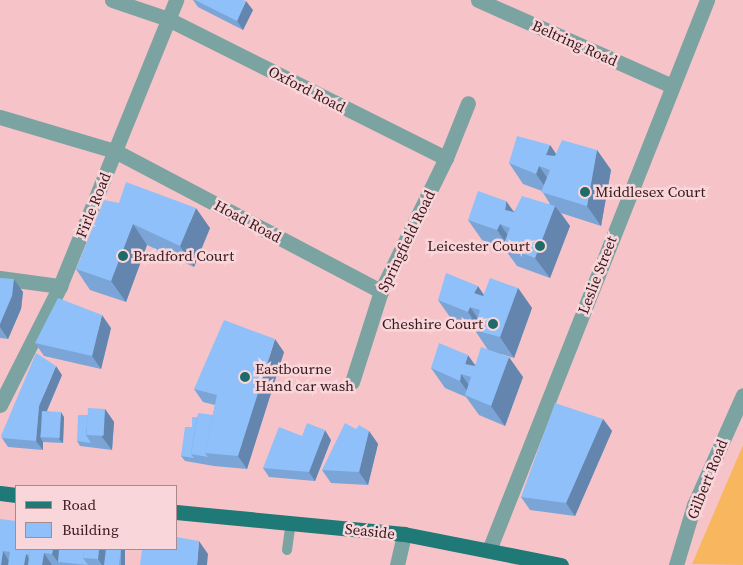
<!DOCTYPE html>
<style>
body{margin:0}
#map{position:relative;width:743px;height:565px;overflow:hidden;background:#f6c4c8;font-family:"Source Serif 4",serif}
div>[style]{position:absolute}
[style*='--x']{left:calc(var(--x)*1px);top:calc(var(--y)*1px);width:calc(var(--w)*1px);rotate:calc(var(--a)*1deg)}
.green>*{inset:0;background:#f8b75f}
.service>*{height:10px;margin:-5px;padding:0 5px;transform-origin:5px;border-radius:5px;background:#7ba3a1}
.minor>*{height:15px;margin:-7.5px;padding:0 7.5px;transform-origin:7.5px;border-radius:7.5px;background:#7ba3a1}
.primary>*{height:15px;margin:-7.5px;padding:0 7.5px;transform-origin:7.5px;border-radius:7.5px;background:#1e7977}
.wall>*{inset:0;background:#7ba5d6}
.shaded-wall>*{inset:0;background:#6486ae;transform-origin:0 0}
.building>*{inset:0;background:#8fc0f9;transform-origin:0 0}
.dots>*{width:14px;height:14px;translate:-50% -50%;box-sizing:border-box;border:2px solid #f9d6d9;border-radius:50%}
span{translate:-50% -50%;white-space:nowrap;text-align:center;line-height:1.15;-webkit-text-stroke:5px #f9d6d9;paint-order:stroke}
.street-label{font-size:15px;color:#37191d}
.poi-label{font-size:15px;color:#37191d}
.left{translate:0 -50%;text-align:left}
.right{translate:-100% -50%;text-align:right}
.legend{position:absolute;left:15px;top:485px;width:162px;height:65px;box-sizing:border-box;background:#f9d6d9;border:1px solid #ab8a8e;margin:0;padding:6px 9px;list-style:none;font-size:15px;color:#37191d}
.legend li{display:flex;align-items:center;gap:10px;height:25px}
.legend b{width:25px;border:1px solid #ab8a8e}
</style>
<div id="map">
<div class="green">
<i style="clip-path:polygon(743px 445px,743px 565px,692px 564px)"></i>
</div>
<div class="service">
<i style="--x:287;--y:550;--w:27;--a:-82"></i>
</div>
<div class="minor">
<i style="--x:112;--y:0;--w:59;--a:18.7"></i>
<i style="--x:168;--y:19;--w:311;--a:26.6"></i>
<i style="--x:478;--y:0;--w:212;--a:23.9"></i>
<i style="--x:0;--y:117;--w:120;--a:16.5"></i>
<i style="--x:115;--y:151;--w:301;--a:27.8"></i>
<i style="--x:0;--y:278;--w:61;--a:7.6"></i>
<i style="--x:352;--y:382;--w:96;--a:-72.3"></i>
<i style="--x:381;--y:291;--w:148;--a:-64"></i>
<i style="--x:446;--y:158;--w:59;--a:-68.2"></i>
<i style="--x:0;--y:405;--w:133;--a:-63.2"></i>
<i style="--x:60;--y:286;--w:309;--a:-67.9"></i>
<i style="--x:489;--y:550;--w:592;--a:-68.38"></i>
<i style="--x:397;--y:565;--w:32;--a:-77"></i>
<i style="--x:676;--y:565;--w:63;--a:-73.3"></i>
<i style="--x:694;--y:505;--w:120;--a:-66"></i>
</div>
<div class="primary">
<i style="--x:0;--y:493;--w:16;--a:7"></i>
<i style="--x:176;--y:512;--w:229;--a:5.5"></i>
<i style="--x:404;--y:534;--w:160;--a:11.2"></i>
</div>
<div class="wall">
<i style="clip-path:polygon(193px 0,195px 0,253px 10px,243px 30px,198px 7px)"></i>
<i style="clip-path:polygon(550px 145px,556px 154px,597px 150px,611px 170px,601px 226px,561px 213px,570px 226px,550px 278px,517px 266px,504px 248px,482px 240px,468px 220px,550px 204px,542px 191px,523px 184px,509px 163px)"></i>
<i style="clip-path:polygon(119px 203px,210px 228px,194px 267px,147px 245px,126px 302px,90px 290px,76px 269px)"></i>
<i style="clip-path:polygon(0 278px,23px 292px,21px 309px,8px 339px,0 338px)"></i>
<i style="clip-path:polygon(518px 288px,532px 308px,514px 358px,501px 354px,523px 377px,505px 426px,479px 415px,466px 397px,445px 388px,431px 368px,475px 365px,488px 350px,474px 329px,452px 320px,438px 300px,483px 294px)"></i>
<i style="clip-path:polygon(111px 328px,101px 369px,44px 356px,35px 343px)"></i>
<i style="clip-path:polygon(284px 352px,247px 469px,214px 466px,185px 461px,181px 456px,192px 427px,197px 417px,213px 415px,215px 405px,203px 402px,194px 389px)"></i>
<i style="clip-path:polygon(62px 375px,47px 411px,64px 417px,63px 443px,43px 442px,43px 450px,8px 447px,2px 438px)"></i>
<i style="clip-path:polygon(105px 409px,114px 422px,112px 450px,80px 446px,77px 441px,88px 415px)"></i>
<i style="clip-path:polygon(603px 419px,612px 431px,575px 516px,530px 510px,521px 497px)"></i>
<i style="clip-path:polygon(369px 431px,378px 444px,368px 485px,331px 483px,322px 470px)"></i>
<i style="clip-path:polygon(302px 436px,331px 440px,315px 481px,269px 477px,263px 468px)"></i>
<i style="clip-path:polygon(0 519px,16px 549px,125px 549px,123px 565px,0 565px)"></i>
</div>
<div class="shaded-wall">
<i style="clip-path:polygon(246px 1px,253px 10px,243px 30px,237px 21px)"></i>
<i style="clip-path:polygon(550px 145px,564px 166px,546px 155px)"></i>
<i style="clip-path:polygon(597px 150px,611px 170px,601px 226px,587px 206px)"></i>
<i style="clip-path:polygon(539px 166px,553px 186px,550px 194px,536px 174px)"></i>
<i style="clip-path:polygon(506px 201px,521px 221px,505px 210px)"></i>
<i style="clip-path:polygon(555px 206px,570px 226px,550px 278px,535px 258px)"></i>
<i style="clip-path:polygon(196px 208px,210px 228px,194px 267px,180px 246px)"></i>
<i style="clip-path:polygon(133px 224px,147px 245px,126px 302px,111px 281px)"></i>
<i style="clip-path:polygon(500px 224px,514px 244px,510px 249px,497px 230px)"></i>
<i style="clip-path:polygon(14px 279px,23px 292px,21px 309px,8px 339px,0 327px,0 324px)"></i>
<i style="clip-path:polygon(478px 286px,492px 307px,474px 293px)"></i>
<i style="clip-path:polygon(518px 288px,532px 308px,514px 358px,500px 337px)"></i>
<i style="clip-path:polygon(470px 307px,484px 327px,482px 333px,468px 312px)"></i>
<i style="clip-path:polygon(102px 315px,111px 328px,101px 369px,92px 356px)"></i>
<i style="clip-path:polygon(275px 339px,284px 352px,247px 469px,238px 456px)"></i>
<i style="clip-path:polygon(468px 355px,482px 375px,465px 364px)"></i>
<i style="clip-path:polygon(509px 357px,523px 377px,505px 426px,491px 406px)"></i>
<i style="clip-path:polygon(56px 366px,62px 375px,45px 415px,40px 437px,43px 442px,43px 450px,36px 441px,39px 406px)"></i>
<i style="clip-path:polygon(461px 374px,475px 394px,472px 398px,460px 381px)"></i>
<i style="clip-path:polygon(105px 409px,114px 422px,112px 450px,102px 437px)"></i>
<i style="clip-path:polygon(61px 412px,64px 417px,63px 443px,59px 439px)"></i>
<i style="clip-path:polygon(603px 419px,612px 431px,575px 516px,566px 503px)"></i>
<i style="clip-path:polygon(325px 430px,331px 440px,315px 481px,309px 472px)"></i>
<i style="clip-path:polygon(369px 431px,378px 444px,368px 485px,359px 472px)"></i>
<i style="clip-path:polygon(199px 541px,208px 554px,207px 565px,197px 565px)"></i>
<i style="clip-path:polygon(53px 549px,63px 549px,58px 562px,52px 554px)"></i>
<i style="clip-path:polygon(99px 549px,109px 549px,108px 565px,102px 565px,98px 559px)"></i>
<i style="left:121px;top:549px;width:4px;height:16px"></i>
<i style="clip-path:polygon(3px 551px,9px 561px,9px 565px,1px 565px)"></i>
<i style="clip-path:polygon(44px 553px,52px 565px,42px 565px)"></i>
<i style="clip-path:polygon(26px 554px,32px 563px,32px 565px,24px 565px)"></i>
</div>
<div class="building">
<i style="clip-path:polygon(195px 0,243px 0,246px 1px,237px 21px)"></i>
<i style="clip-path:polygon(517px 136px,550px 145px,546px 155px,555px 156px,562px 140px,597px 150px,587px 206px,541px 192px,550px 170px,539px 166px,536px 174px,509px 163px)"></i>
<i style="clip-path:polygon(126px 182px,196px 208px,180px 246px,133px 224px,111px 281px,76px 269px,104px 200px,119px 203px)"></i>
<i style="clip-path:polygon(478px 191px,506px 201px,505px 210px,514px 212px,522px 196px,555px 206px,535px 258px,503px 246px,510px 228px,500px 224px,497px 230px,468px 220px)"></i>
<i style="clip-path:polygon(446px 273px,478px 286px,474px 293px,483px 296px,490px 278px,518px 288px,500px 337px,474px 330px,480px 310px,470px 307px,468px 312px,438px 300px)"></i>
<i style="clip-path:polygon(0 278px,14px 279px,12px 296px,0 324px)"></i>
<i style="clip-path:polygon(58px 298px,102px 315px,92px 356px,35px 343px)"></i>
<i style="clip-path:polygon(224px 320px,275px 339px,238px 456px,205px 453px,217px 395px,194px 389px)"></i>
<i style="clip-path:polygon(439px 343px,468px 355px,465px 364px,475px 366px,481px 347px,509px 357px,491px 406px,465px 395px,471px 377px,461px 374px,460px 381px,431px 368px)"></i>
<i style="clip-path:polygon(36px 353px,56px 366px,39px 406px,36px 441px,2px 438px,1px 436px)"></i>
<i style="clip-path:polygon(555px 403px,603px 419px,566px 503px,521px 497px)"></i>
<i style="left:88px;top:408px;width:17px;height:27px;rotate:3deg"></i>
<i style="left:42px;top:411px;width:19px;height:26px;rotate:3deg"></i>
<i style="clip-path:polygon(198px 413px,213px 415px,205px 453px,208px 457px,191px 454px)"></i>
<i style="clip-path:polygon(78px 415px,88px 415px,86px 435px,91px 443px,77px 441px)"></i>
<i style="clip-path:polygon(192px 417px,197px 417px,191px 454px,194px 458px,181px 456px,185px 427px,192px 427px)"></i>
<i style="clip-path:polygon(307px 423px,325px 430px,309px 472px,263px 468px,279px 427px,302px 436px)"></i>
<i style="clip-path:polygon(345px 423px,356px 429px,359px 425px,369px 431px,359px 472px,322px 470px)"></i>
<i style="clip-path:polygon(0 519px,16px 521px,16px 549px,30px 549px,29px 555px,26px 554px,24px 565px,8px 565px,10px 552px,3px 551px,1px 565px,0 565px)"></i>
<i style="clip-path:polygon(176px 537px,199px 541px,197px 565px,140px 565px,142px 549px,176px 549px)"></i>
<i style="clip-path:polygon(30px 549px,53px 549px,52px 554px,44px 553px,42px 565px,28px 565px)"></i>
<i style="clip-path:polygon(59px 549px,84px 549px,83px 558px,88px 565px,58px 562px)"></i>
<i style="clip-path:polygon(84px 549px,99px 549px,98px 559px,83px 558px)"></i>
<i style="clip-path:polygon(106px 549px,121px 549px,119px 565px,104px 565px)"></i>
</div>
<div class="dots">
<i style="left:585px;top:192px;background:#1f6b69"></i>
<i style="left:540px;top:246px;background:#1f6b69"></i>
<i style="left:123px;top:256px;background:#1f6b69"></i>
<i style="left:493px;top:324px;background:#1f6b69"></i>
<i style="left:245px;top:377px;background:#1f6b69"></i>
</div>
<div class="street-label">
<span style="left:575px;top:43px;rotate:24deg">Beltring Road</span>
<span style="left:307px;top:89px;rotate:27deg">Oxford Road</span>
<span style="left:93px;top:205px;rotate:-68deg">Firle Road</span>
<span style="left:248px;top:221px;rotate:28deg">Hoad Road</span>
<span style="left:406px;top:241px;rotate:-64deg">Springfield Road</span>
<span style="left:597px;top:275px;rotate:-69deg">Leslie Street</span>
<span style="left:707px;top:479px;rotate:-68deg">Gilbert Road</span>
<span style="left:370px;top:531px;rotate:6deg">Seaside</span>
</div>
<div class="poi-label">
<span class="left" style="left:595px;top:192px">Middlesex Court</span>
<span class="right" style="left:530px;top:246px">Leicester Court</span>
<span class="left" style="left:133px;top:256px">Bradford Court</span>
<span class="right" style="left:483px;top:324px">Cheshire Court</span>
<span class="left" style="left:255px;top:377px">Eastbourne<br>Hand car wash</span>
</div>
<ul class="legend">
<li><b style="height:6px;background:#1e7977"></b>Road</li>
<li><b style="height:14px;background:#8fc0f9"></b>Building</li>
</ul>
</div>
